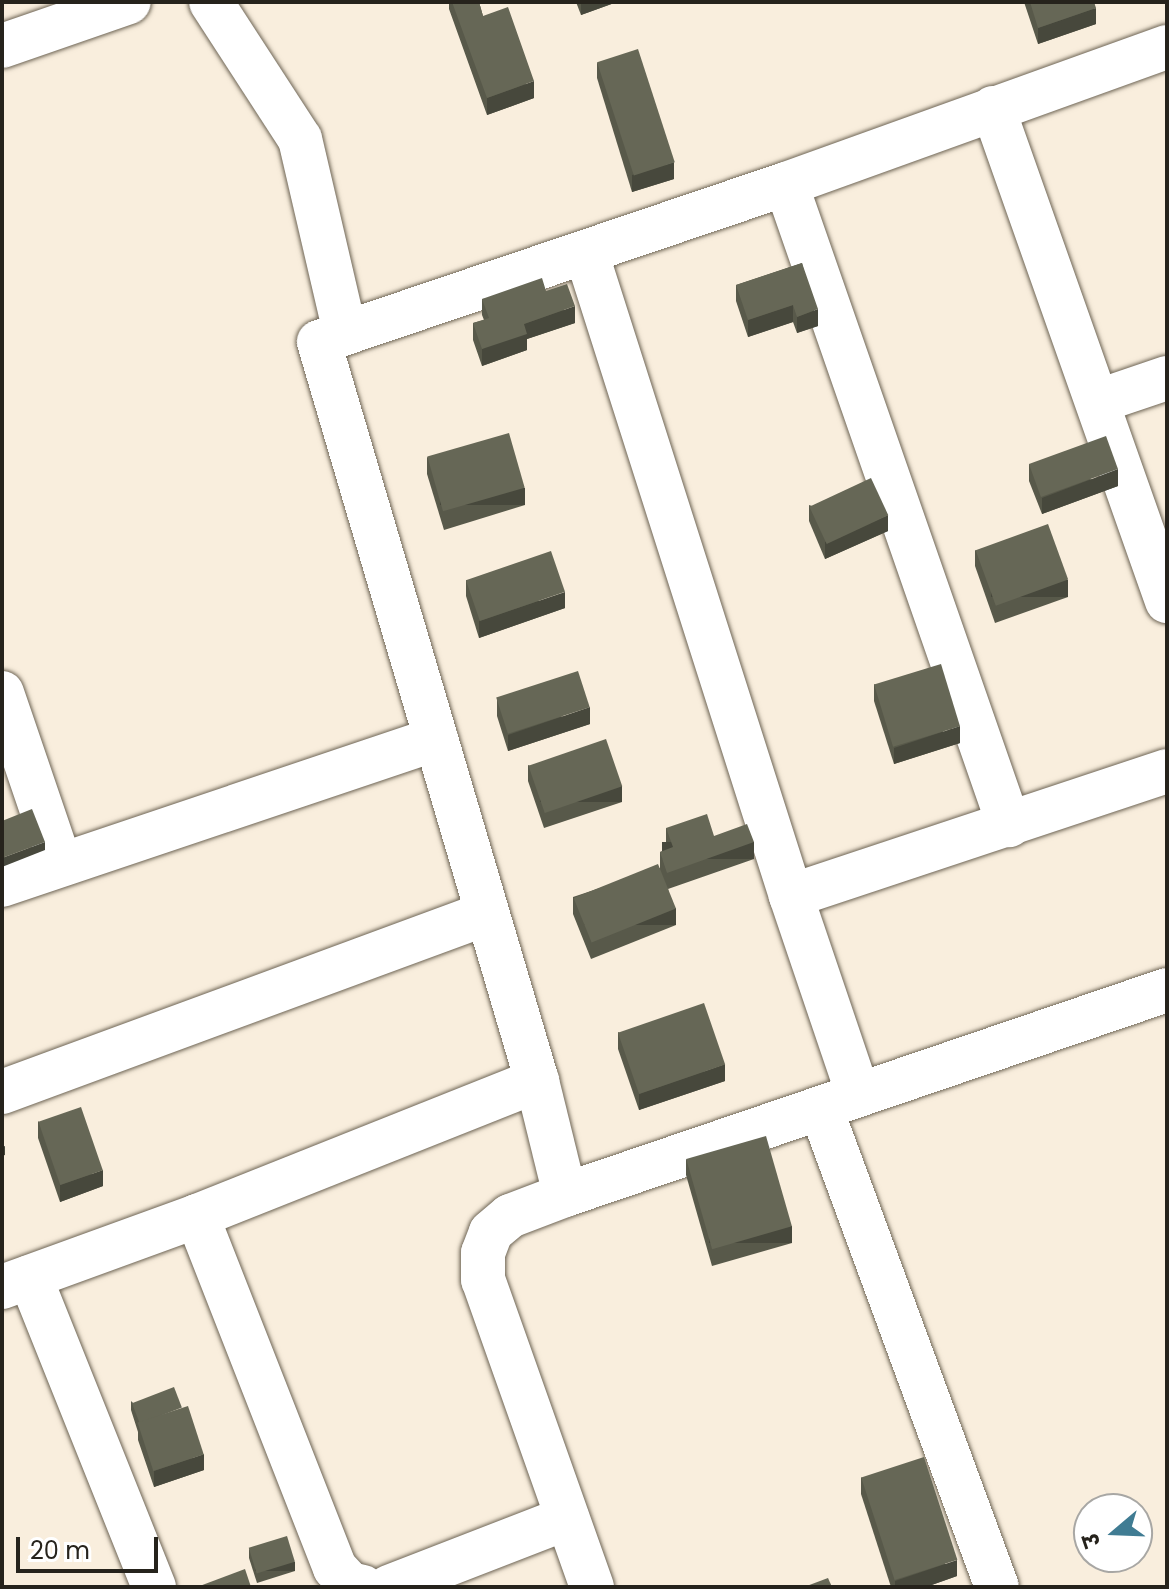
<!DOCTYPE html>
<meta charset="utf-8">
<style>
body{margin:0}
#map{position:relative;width:1169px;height:1589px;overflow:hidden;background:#f9eedd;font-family:Poppins,"Noto Sans Devanagari",sans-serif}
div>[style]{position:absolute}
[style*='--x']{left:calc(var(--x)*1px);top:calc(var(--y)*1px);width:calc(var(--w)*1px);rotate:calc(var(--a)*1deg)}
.roads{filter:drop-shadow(0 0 2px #6e6555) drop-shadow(0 0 2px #6e6555)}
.minor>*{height:44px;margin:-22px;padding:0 22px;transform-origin:22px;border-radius:22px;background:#fff}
.wall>*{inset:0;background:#58594a}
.shaded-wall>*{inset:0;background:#47483c;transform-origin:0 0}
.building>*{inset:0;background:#666756;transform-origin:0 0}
span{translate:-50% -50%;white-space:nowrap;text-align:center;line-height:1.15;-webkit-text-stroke:8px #fff;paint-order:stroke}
.frame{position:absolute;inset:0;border:4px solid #26231c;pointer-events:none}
.north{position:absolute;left:1073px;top:1493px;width:80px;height:80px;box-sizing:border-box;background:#fff;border:2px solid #a8a7a4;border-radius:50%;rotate:251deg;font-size:22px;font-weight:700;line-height:32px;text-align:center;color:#26231c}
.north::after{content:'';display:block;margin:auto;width:28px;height:36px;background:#407c93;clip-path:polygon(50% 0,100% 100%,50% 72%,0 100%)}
.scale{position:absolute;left:16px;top:1537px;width:142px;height:36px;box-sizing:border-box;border:4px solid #26231c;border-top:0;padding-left:10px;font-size:24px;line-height:28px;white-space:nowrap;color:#26231c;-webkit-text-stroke:6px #fff;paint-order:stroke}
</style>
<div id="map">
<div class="roads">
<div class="minor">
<i style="--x:211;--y:2;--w:163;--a:57"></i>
<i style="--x:300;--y:139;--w:199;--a:76.9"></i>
<i style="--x:2;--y:46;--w:134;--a:-19.1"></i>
<i style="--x:993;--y:108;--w:523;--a:70.56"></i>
<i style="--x:786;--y:184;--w:679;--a:70.82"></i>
<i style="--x:586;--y:252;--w:676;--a:72.34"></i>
<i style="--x:791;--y:896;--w:209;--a:71.3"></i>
<i style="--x:1099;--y:401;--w:72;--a:-18.7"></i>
<i style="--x:2;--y:693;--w:180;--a:71.2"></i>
<i style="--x:2;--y:885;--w:458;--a:-18.6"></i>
<i style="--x:791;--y:896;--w:396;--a:-18.4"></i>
<i style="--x:2;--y:1092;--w:515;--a:-20.23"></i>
<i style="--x:821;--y:1109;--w:509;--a:69.79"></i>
<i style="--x:565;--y:1195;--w:117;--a:-103.8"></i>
<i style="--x:537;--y:1081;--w:770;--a:-106.44"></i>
<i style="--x:319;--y:342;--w:493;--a:-18.7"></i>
<i style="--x:786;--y:184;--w:405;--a:-19.8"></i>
<i style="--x:197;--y:1216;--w:378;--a:68.6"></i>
<i style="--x:335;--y:1568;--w:22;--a:47"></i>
<i style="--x:350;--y:1584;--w:13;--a:13"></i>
<i style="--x:30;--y:1277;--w:334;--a:68.2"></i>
<i style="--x:2;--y:1287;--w:208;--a:-20"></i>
<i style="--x:197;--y:1216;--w:366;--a:-21.7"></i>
<i style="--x:389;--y:1587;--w:191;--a:-21.2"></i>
<i style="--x:592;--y:1587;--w:326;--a:-109.5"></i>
<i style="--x:483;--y:1280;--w:27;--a:-90"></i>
<i style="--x:483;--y:1253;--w:22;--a:-69"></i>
<i style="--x:491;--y:1232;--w:25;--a:-40"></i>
<i style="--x:510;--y:1216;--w:59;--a:-20.9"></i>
<i style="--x:565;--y:1195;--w:636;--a:-18.81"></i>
</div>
</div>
<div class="wall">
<i style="clip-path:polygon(449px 2px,479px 2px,483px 16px,534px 98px,487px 115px,449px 9px)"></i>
<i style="clip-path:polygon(576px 2px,617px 2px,581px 15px)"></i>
<i style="clip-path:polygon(1024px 2px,1094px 2px,1096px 24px,1038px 44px)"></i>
<i style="clip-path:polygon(597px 62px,674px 179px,632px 192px,597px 78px)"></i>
<i style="clip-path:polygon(802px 263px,818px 326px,797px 333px,793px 322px,748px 337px,736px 301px,736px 285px)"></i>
<i style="clip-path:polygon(546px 291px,575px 323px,527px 339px,527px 350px,482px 366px,473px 340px,473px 323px,484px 320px,482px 315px,482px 299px)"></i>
<i style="clip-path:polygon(427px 457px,525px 505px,444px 530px,427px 474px)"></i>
<i style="clip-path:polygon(1029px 464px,1118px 486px,1042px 514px,1029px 481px)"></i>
<i style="clip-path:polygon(809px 505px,888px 531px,825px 559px,809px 521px)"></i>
<i style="clip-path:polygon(975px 550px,1068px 597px,995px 623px,975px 566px)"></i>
<i style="clip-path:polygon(466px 580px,565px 608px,479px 638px,466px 596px)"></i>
<i style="clip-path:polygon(874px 684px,960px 743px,894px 764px,874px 701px)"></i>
<i style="clip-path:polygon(497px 699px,590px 724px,508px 751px,497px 716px)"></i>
<i style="clip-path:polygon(528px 765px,622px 802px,544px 828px,528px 781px)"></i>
<i style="clip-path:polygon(666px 828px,714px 836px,754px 859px,668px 889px,676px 925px,591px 959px,573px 914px,573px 897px,660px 868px,660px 852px,668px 849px,666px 845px)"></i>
<i style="clip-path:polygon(618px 1032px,725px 1081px,639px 1110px,618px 1049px)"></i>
<i style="clip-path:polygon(38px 1121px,103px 1186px,60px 1202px,38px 1138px)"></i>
<i style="clip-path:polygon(686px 1159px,792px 1243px,712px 1266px,686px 1175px)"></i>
<i style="clip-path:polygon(131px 1401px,204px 1470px,154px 1487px,138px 1440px,138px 1432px,131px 1410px)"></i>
<i style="clip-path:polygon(861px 1477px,957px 1576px,926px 1587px,891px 1587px,861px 1494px)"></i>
<i style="clip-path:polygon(249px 1549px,295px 1571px,257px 1583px,249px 1558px)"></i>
</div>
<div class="shaded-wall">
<i style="clip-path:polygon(581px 2px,617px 2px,581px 15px)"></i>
<i style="clip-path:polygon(1096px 8px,1096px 24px,1038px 44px,1038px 28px)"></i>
<i style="clip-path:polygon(534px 81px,534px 98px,487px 115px,487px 98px)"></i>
<i style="clip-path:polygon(674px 162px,674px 179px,632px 192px,632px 175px)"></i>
<i style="clip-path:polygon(793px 305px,793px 322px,748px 337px,748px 320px)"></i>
<i style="clip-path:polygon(575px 306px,575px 323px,527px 339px,527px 350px,482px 366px,482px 349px,524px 324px)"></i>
<i style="clip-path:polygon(818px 309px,818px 326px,797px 333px,797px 317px)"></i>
<i style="clip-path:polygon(1118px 469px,1118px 486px,1042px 514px,1042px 498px)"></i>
<i style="left:525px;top:488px;width:17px;height:85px;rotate:90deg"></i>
<i style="clip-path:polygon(888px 515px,888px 531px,825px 559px,825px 542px)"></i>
<i style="left:1068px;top:580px;width:17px;height:77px;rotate:90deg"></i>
<i style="clip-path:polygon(565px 592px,565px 608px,479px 638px,479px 621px)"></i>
<i style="clip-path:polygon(590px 707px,590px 724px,508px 751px,508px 735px)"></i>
<i style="clip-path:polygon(960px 726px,960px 743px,894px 764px,894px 748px)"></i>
<i style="left:622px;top:786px;width:16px;height:82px;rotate:90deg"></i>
<i style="clip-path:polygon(45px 842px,45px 850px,2px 867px,2px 858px)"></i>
<i style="left:754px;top:842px;width:17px;height:92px;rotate:90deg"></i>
<i style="left:676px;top:908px;width:17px;height:92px;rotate:90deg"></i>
<i style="clip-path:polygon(725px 1064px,725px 1081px,639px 1110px,639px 1094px)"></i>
<i style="clip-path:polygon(5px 1146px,5px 1155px,2px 1156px,2px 1147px)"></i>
<i style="clip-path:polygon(103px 1170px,103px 1186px,60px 1202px,60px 1185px)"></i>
<i style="left:792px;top:1226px;width:17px;height:83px;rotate:90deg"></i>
<i style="clip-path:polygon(204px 1454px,204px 1470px,154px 1487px,154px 1471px)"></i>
<i style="clip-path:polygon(957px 1560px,957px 1576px,926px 1587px,895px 1587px,895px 1581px)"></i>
<i style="left:295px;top:1562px;width:9px;height:40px;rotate:90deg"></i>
</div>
<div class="building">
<i style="clip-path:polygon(452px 2px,479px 2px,483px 16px,508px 7px,534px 81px,487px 98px)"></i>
<i style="clip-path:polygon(1030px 2px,1094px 2px,1096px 8px,1038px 28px)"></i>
<i style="left:638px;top:49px;width:119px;height:43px;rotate:72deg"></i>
<i style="clip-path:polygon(802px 263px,818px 309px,797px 317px,793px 305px,748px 320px,736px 285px)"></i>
<i style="clip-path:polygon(542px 278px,546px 291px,567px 284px,575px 306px,524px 324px,527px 334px,482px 349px,473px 323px,489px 318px,482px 299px)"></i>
<i style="left:509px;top:433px;width:57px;height:85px;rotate:74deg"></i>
<i style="left:1106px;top:436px;width:35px;height:82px;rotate:70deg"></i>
<i style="left:871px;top:478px;width:41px;height:68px;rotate:65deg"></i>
<i style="left:1048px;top:524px;width:59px;height:77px;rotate:70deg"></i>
<i style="left:551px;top:551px;width:43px;height:90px;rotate:71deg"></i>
<i style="left:941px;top:664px;width:65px;height:70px;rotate:73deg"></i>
<i style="left:578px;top:671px;width:38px;height:86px;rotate:72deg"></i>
<i style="left:606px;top:739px;width:50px;height:82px;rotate:71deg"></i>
<i style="clip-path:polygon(32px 809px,45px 842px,2px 858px,2px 821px)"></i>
<i style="clip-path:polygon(707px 814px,714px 836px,747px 824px,754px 842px,667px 873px,660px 852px,673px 847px,666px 828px)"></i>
<i style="left:658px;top:864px;width:48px;height:91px;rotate:68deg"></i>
<i style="left:704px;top:1003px;width:65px;height:91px;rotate:71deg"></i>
<i style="left:81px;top:1107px;width:67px;height:45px;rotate:71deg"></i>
<i style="left:766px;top:1136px;width:94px;height:83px;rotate:74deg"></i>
<i style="left:174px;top:1387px;width:22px;height:45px;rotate:69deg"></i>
<i style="left:188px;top:1406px;width:51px;height:53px;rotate:72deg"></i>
<i style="left:924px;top:1457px;width:108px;height:66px;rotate:72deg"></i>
<i style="left:287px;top:1536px;width:27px;height:40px;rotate:73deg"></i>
<i style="clip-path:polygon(245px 1569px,251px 1587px,197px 1587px)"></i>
<i style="clip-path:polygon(828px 1578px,832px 1587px,804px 1587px)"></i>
</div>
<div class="frame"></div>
<div class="north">उ</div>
<div class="scale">20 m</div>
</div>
